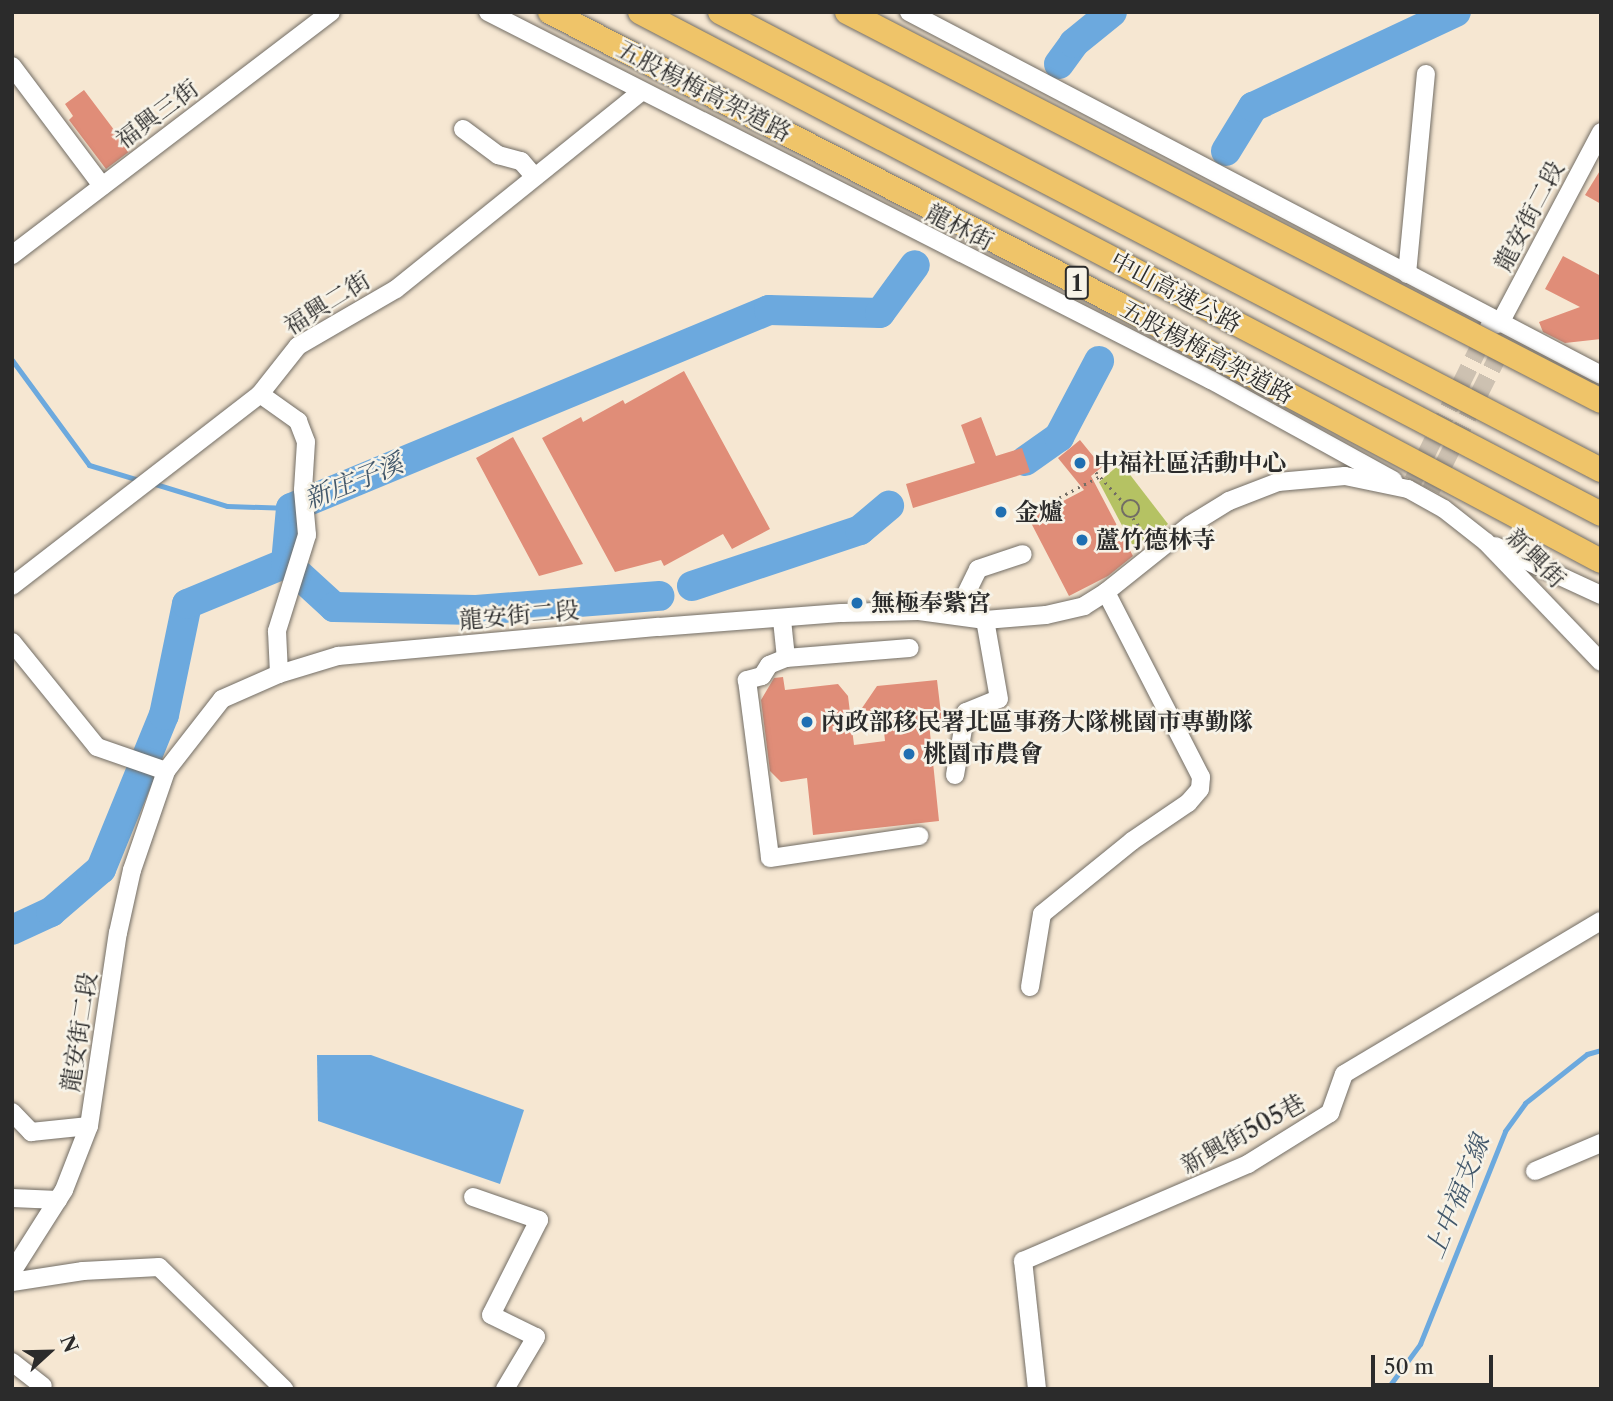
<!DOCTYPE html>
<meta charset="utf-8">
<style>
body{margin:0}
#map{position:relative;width:1613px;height:1401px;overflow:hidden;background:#f6e7d2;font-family:"Libre Caslon Text","Noto Serif TC",serif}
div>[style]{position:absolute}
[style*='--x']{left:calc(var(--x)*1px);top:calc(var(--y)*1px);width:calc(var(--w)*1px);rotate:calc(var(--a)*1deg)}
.green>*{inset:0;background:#b5c263}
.water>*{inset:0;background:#6ca9de}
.stream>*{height:5px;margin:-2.5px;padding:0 2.5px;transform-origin:2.5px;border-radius:2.5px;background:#6ca9de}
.river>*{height:30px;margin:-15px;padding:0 15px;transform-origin:15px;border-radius:15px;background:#6ca9de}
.building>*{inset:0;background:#e08d78}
.minor-tunnel>*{height:18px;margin-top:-9px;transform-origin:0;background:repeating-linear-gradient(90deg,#cdc1b1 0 18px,transparent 0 27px)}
.path>*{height:2.5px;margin-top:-1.25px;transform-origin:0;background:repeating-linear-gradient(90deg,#726d65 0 2px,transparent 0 7px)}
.path>.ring{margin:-1.25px;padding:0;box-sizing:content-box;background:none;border:2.5px solid #726d65;border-radius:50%}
.roads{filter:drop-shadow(0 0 2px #726d65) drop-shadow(0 0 2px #726d65)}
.minor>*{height:18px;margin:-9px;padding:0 9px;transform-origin:9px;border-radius:9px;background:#fff}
.highway>*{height:24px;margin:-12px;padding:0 12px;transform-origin:12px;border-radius:12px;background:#efc469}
.bridges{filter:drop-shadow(0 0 2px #726d65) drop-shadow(0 0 2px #726d65)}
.highway-bridge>*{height:24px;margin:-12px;padding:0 12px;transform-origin:12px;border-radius:12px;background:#efc469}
.dots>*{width:19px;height:19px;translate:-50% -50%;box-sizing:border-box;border:4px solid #f7f3e8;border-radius:50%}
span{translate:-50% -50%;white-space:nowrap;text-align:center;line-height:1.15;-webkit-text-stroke:5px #f7f3e8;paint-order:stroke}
.shield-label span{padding:2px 5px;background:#f7f3e8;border:2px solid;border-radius:5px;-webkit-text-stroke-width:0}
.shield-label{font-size:23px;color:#2b2b2b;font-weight:700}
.street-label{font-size:24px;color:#2b2b2b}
.poi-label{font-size:24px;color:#2b2b2b;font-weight:700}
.left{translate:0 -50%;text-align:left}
.water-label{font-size:26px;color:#42576a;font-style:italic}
.frame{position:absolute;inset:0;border:14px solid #2b2b2b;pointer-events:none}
.north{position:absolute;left:14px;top:1317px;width:70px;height:70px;-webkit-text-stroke:5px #f7f3e8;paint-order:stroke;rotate:68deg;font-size:19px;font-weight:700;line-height:28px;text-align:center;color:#2b2b2b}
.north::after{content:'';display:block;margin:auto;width:24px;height:32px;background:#2b2b2b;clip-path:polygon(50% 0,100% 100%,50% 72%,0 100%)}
.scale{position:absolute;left:1371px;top:1355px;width:122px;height:32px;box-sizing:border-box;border:4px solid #2b2b2b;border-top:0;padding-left:9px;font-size:21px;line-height:24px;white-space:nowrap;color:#2b2b2b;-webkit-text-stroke:5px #f7f3e8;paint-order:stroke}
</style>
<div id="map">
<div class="green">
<i style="clip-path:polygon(1121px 463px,1168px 524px,1135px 550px,1099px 482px)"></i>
</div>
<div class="water">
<i style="clip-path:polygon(317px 1055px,371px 1055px,524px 1110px,500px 1184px,318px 1121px)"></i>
</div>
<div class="stream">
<i style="--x:12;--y:360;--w:130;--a:53.7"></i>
<i style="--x:89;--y:465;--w:55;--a:16.8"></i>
<i style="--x:152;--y:483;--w:78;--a:17"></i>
<i style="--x:227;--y:506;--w:64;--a:1.8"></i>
<i style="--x:1387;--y:1389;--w:56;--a:-53.7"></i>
<i style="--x:1420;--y:1344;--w:229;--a:-68.2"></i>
<i style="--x:1505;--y:1131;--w:34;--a:-54"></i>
<i style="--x:1525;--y:1103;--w:79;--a:-38.3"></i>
<i style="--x:1587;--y:1054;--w:15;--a:-16"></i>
</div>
<div class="river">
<i style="--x:1059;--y:64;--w:26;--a:-54"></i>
<i style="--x:1074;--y:43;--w:49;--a:-39.2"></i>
<i style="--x:1226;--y:151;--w:52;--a:-58.5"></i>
<i style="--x:1253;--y:107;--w:224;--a:-25.1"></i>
<i style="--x:1025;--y:461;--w:42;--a:-35.2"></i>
<i style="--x:1059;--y:437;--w:86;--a:-62.2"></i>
<i style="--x:286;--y:563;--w:65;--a:42.5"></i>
<i style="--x:334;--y:607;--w:142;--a:1.2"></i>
<i style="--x:476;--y:610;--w:184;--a:-4.4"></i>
<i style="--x:692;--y:586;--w:177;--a:-18.4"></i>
<i style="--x:860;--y:530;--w:38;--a:-40"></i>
<i style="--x:12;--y:930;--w:43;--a:-24.8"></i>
<i style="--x:51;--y:912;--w:66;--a:-40.7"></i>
<i style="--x:101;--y:869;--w:166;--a:-67.8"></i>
<i style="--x:164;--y:715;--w:113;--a:-78.3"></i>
<i style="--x:187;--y:604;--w:107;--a:-22.5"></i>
<i style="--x:286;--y:563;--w:55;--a:-84.8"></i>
<i style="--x:291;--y:508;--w:517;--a:-22.5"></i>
<i style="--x:769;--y:310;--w:111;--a:1.5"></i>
<i style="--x:880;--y:313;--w:59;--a:-53.9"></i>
</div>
<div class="building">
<i style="clip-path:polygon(84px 90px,130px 151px,106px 169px,69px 120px,73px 116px,65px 104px)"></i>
<i style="clip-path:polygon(1601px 169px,1601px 204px,1585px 195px)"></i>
<i style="clip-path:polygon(1563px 256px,1601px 276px,1601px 339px,1565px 343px,1543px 332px,1539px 322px,1580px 307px,1545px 289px)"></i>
<i style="clip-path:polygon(684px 371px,770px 529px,732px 549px,723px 534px,664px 566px,661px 560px,615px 572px,542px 438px,581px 417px,583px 422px,623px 400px,625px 404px)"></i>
<i style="clip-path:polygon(981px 417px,996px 456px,1022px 448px,1030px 472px,913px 508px,906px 484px,975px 463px,961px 425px)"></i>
<i style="clip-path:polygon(513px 437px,551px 506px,583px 564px,539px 576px,476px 458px)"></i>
<i style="clip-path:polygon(1080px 440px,1102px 467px,1091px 476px,1133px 556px,1108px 576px,1069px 596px,1029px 519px,1084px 490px,1058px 458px)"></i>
<i style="clip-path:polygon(783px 677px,785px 690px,838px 684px,848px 696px,854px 745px,885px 741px,883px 722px,862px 708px,877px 686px,937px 680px,942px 722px,929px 723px,939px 821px,813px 835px,807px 778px,781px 782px,770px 771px,761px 700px,774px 678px)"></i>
</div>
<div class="minor-tunnel">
<i style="--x:1413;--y:481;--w:167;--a:-63.7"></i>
<i style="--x:1431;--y:490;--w:168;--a:-63.4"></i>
</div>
<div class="path">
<i style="--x:1096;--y:472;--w:42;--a:47.9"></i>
<i class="ring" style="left:1122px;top:500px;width:15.5px;height:15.5px"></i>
<i style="--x:1022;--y:517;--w:88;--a:-27.7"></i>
<i style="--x:1133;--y:518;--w:24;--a:52"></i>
</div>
<div class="roads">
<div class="minor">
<i style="--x:488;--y:12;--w:811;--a:26.98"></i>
<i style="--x:1211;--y:380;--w:208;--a:28.8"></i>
<i style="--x:909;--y:12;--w:781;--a:27.68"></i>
<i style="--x:12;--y:66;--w:150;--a:53.1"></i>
<i style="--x:463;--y:129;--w:44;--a:36.6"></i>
<i style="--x:498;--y:155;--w:24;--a:15"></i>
<i style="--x:521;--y:161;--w:20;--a:49"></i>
<i style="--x:12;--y:255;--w:401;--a:-37.3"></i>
<i style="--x:1407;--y:274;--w:201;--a:-84.6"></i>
<i style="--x:1489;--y:327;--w:12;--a:-20"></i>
<i style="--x:1500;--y:323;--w:216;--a:-62.1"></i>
<i style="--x:260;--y:394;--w:47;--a:35.4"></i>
<i style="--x:298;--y:421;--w:22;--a:69"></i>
<i style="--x:306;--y:442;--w:48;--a:93.6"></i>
<i style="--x:303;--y:490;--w:45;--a:84.9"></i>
<i style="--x:307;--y:535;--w:101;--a:107.4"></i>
<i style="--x:277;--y:631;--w:43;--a:87.3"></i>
<i style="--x:1495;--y:546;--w:117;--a:24.8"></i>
<i style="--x:12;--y:586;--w:314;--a:-37.7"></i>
<i style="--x:260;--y:394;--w:61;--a:-51.6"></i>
<i style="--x:298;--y:346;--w:113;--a:-30.2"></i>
<i style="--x:396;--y:289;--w:314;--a:-38.8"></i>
<i style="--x:963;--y:615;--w:17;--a:-87"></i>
<i style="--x:964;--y:598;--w:32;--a:-64"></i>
<i style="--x:978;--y:569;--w:47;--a:-18.4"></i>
<i style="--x:782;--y:620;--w:38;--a:84"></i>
<i style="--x:786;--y:658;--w:124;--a:-4.6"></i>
<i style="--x:12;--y:642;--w:135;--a:51"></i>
<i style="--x:97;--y:747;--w:73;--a:19.2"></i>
<i style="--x:786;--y:658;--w:18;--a:158"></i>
<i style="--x:769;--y:665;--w:13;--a:122"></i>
<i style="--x:762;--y:676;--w:16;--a:165"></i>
<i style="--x:747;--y:680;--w:179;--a:82.6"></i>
<i style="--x:770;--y:858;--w:151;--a:-8.4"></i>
<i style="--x:955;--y:775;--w:64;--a:-80.1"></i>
<i style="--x:966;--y:712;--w:35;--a:-22"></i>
<i style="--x:999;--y:699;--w:80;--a:-100"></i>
<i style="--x:1030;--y:987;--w:74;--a:-80.7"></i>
<i style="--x:1042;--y:914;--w:116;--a:-39"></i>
<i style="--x:1132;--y:841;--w:68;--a:-34.2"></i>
<i style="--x:1188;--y:803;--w:18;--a:-49"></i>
<i style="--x:1200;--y:789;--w:12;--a:-85"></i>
<i style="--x:1201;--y:777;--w:208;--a:-117.2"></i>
<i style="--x:12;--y:1112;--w:28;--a:46"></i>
<i style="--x:31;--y:1132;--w:58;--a:-5.9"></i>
<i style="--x:1535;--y:1171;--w:72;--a:-23"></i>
<i style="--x:473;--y:1197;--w:70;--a:19.2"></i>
<i style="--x:539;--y:1220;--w:106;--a:116.8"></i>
<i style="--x:491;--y:1315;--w:50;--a:26.1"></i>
<i style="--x:536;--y:1337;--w:61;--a:120.8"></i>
<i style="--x:12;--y:1198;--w:46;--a:2.5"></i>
<i style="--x:12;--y:1272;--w:97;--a:-57.6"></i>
<i style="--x:64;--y:1190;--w:69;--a:-68.7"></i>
<i style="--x:89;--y:1126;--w:195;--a:-81.5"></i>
<i style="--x:118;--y:933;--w:65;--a:-77.5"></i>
<i style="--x:132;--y:870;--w:105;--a:-71"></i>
<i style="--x:166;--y:771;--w:91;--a:-52.1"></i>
<i style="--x:222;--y:699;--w:62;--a:-23.7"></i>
<i style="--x:279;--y:674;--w:62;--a:-17"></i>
<i style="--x:338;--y:656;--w:322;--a:-5.2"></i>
<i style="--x:659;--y:627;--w:184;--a:-4.4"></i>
<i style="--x:842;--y:613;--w:77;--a:-1.5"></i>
<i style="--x:919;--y:611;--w:67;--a:7.8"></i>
<i style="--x:985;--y:620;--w:61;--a:-4.7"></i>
<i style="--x:1046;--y:615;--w:39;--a:-13"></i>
<i style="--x:1084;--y:606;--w:26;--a:-32"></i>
<i style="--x:1106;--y:592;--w:107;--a:-38.6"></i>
<i style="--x:1190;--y:525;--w:46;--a:-31.6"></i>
<i style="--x:1229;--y:501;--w:53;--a:-21.2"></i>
<i style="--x:1278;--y:482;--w:67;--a:-5.1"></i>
<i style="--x:1345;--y:476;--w:64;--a:11.7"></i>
<i style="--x:1408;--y:489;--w:41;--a:29.1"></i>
<i style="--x:1444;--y:509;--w:53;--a:38.2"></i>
<i style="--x:1486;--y:542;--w:166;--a:46.2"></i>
<i style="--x:12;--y:1282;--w:72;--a:-8.8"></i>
<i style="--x:83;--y:1271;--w:76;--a:-3"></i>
<i style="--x:159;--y:1267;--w:175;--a:44.3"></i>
<i style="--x:12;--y:1362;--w:39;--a:38"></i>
<i style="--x:1037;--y:1389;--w:129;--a:-96.2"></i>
<i style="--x:1023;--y:1261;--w:245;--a:-23.3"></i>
<i style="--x:1248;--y:1164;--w:97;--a:-31.9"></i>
<i style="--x:1330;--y:1113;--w:41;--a:-70.3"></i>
<i style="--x:1344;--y:1074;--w:299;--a:-30.8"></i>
</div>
<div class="highway">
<i style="--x:640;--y:12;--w:1084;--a:27.58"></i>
<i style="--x:720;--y:12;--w:993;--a:27.47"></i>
</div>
</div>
<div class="bridges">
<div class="highway-bridge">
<i style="--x:550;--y:12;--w:639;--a:27.21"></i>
<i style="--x:1118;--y:304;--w:547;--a:28.02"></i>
<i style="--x:847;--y:12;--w:848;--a:27.29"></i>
</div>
</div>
<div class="dots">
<i style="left:1080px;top:463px;background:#1f6fb2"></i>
<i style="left:1001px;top:512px;background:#1f6fb2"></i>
<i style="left:1082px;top:540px;background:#1f6fb2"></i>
<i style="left:857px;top:603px;background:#1f6fb2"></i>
<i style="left:807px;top:722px;background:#1f6fb2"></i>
<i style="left:909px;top:754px;background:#1f6fb2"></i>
</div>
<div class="shield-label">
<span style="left:1077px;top:283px">1</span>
</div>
<div class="street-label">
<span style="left:704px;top:91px;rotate:27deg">五股楊梅高架道路</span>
<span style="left:157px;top:114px;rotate:-37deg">福興三街</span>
<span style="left:1529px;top:216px;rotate:-62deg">龍安街二段</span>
<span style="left:960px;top:227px;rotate:27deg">龍林街</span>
<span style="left:1176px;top:292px;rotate:28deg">中山高速公路</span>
<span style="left:327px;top:303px;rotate:-32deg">福興二街</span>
<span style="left:1207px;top:352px;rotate:28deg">五股楊梅高架道路</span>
<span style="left:1536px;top:558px;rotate:45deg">新興街</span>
<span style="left:519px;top:615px;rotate:-5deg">龍安街二段</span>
<span style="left:79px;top:1032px;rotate:-81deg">龍安街二段</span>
<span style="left:1243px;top:1134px;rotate:-29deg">新興街505巷</span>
</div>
<div class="poi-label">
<span class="left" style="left:1094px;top:463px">中福社區活動中心</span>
<span class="left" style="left:1015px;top:512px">金爐</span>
<span class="left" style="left:1096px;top:540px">蘆竹德林寺</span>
<span class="left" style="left:871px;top:603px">無極奉紫宮</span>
<span class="left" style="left:821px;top:722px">內政部移民署北區事務大隊桃園市專勤隊</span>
<span class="left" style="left:923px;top:754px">桃園市農會</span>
</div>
<div class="water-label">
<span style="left:354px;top:482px;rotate:-22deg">新庄子溪</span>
<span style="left:1458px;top:1197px;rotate:-68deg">上中福支線</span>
</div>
<div class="frame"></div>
<div class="north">N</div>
<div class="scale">50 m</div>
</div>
